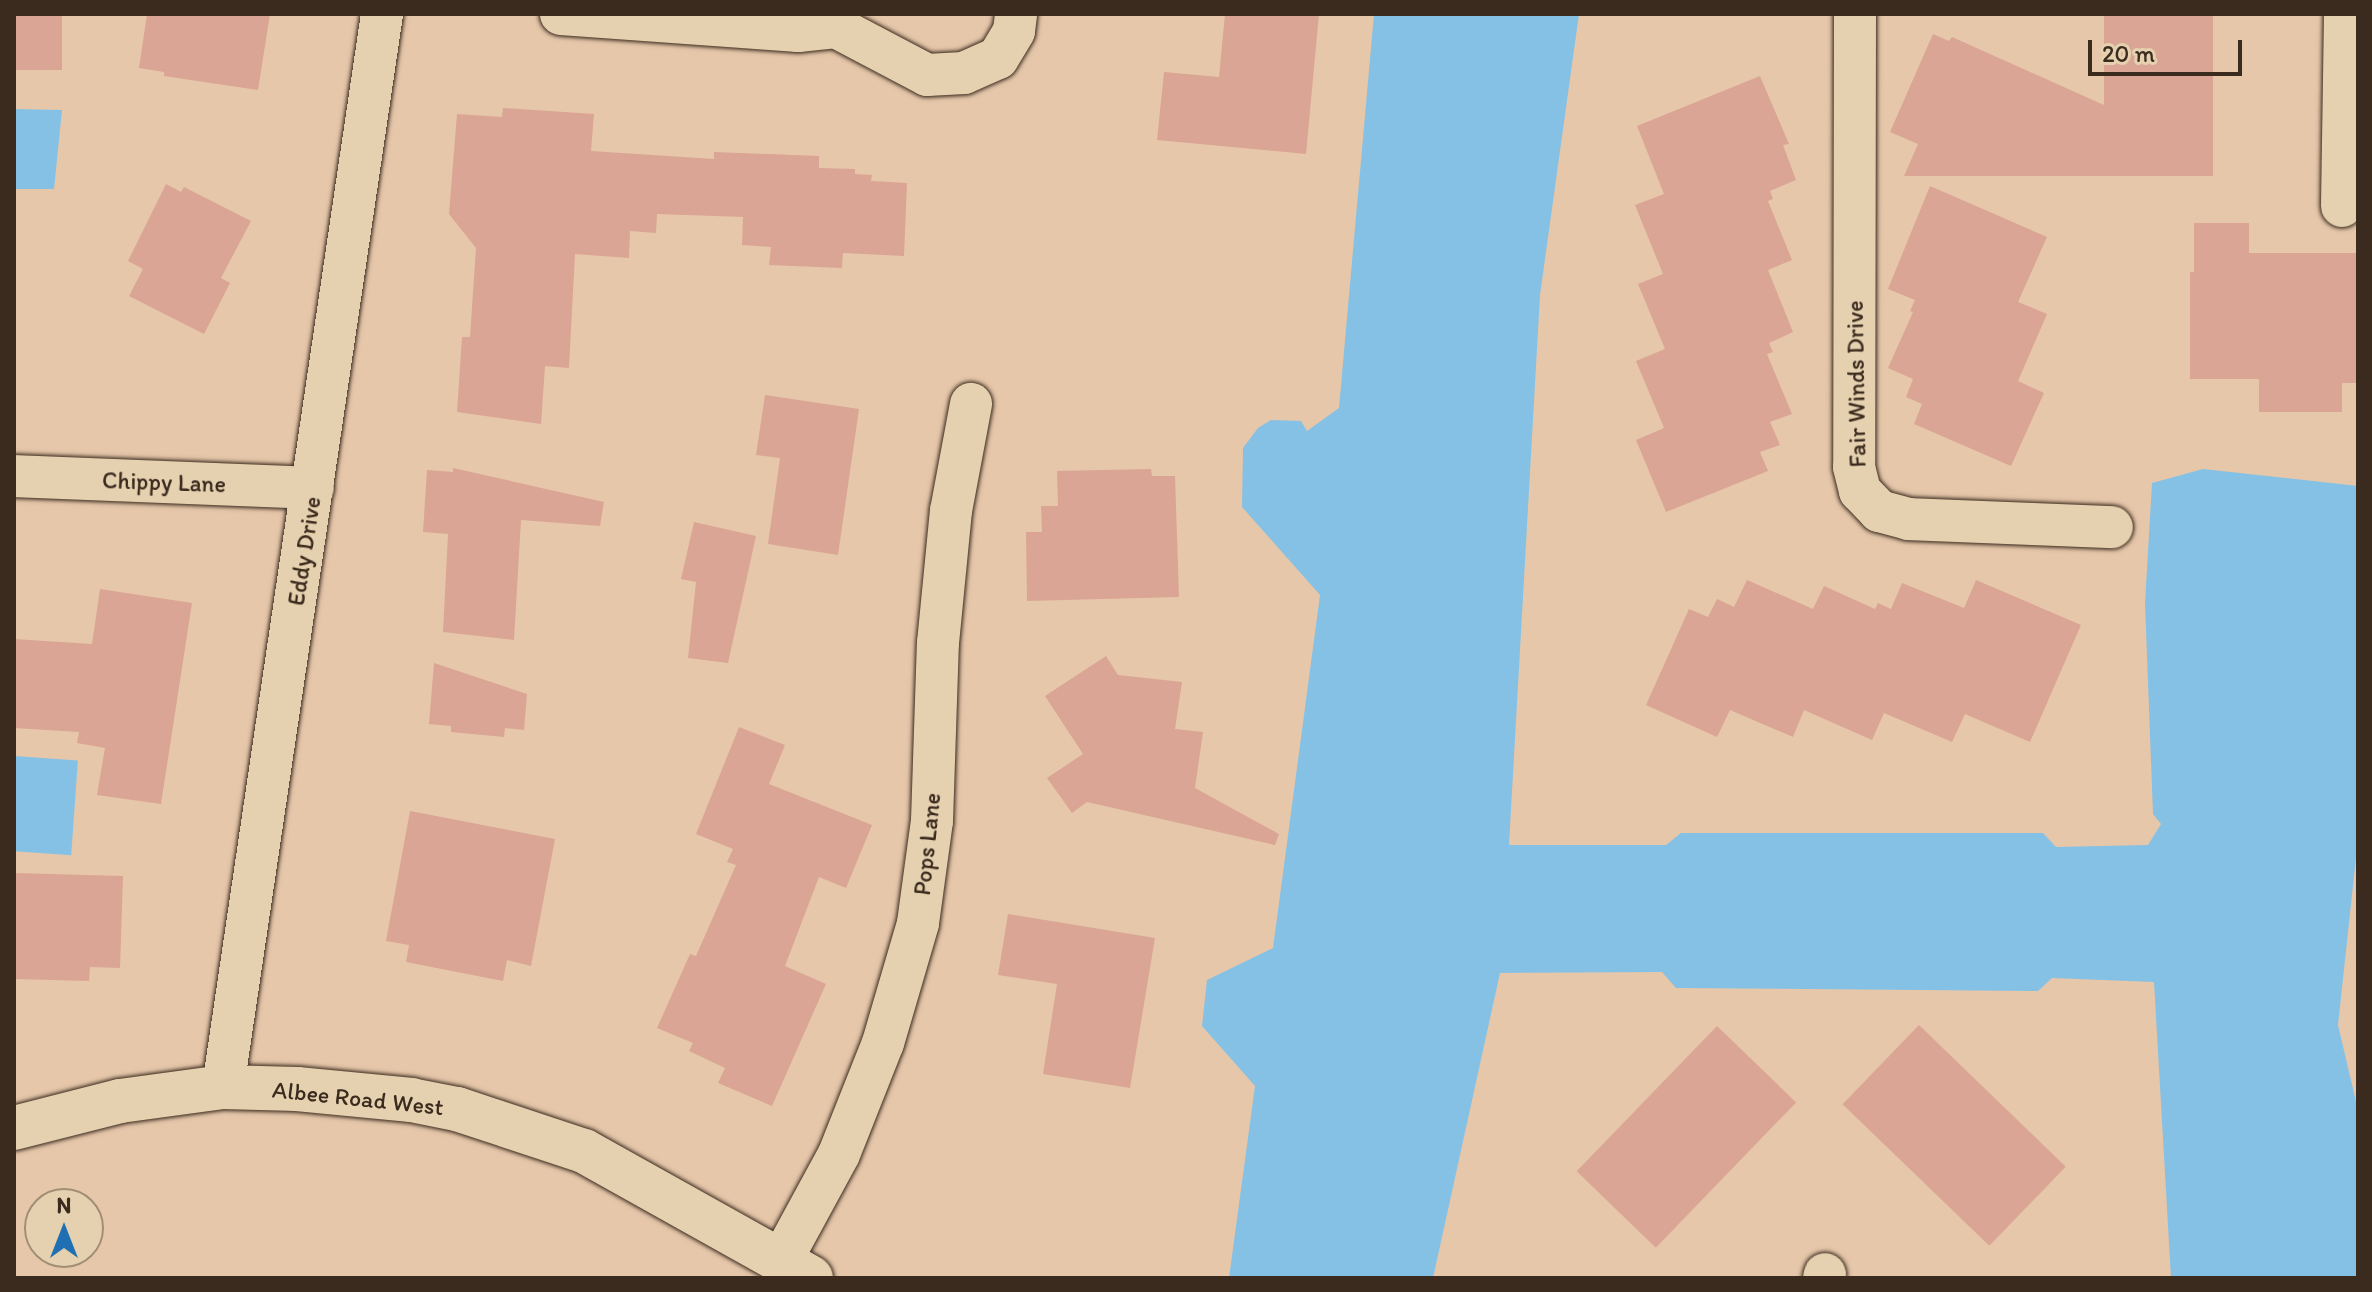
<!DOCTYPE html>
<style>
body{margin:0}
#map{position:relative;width:2372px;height:1292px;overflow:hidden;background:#e6c7aa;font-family:Itim,sans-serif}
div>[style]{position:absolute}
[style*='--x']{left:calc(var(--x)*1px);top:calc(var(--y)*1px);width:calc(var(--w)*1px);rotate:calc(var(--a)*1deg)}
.water>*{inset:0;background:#85c1e4;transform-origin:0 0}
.building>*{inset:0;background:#daa594;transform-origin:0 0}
.roads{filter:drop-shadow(0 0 2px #3b2a1e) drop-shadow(0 0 2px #3b2a1e)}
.street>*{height:42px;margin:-21px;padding:0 21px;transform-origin:21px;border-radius:21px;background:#e5d1af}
.secondary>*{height:44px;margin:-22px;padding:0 22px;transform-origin:22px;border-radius:22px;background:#e5d1af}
span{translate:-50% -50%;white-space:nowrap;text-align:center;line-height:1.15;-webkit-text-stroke:6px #e5d1af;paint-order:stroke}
.street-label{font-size:24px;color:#3b2a1e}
.frame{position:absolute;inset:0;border:16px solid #3b2a1e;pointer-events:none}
.north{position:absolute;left:24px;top:1188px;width:80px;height:80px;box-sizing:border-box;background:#e5d1af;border:2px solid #a18e75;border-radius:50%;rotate:0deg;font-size:22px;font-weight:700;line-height:32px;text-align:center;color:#3b2a1e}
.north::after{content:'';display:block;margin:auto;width:28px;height:36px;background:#1f6fb2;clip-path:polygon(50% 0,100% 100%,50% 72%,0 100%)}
.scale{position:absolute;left:2088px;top:40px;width:154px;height:36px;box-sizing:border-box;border:4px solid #3b2a1e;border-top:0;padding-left:10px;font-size:24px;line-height:28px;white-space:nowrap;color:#3b2a1e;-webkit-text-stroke:6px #e5d1af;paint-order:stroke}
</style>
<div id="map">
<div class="water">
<i style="clip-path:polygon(1374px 14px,1579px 14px,1540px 295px,1509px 845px,1666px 845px,1681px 833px,2043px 833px,2056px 847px,2148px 845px,2161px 824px,2153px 814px,2145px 603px,2152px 483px,2203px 469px,2358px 486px,2358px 839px,2338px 1025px,2358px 1110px,2358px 1278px,2171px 1278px,2154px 982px,2052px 978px,2038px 991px,1676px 988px,1662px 972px,1500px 973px,1433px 1278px,1229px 1278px,1255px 1086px,1202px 1026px,1207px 980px,1273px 948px,1320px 595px,1242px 507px,1243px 448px,1258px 428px,1271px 420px,1301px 421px,1307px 431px,1339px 408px)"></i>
<i style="clip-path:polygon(14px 109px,62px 110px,54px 189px,14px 189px)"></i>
<i style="left:14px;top:756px;width:64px;height:95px;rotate:4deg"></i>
</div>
<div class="building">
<i style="left:14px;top:14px;width:48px;height:56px"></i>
<i style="clip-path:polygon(147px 14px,270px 14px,258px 90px,164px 76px,164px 72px,139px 68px)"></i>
<i style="clip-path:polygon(1225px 14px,1319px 14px,1306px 154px,1157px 140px,1164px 72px,1219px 77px)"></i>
<i style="clip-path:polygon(2104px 14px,2213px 14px,2213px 176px,1904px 176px,1918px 144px,1890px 132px,1933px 34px,1949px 41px,1952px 37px,2104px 105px)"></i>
<i style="clip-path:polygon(1760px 76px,1789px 144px,1783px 145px,1796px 180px,1770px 191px,1773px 199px,1768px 201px,1792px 260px,1768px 270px,1793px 332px,1769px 343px,1773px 352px,1767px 354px,1792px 414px,1770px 422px,1780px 445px,1760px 452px,1768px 471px,1666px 512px,1636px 440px,1664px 428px,1636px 361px,1665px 349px,1638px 284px,1663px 274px,1635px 205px,1664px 194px,1637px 126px)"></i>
<i style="clip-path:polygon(503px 108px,594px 114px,591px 151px,714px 159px,714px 152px,819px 156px,819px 168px,855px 169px,855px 174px,872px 175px,871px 181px,907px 183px,904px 256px,843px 253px,842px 268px,769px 265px,771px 247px,742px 245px,743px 217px,657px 214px,656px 233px,630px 231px,629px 258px,575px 254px,569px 368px,545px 366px,541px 424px,457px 412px,462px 337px,470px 337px,476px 248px,449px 214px,457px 114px,502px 117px)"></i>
<i style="clip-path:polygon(166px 184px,181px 192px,184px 187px,251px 221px,221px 278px,230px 283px,204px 334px,129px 296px,143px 269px,128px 261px)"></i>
<i style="clip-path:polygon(1930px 186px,2047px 237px,2018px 302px,2047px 314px,2018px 381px,2044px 393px,2011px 466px,1914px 424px,1922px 404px,1906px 397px,1913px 379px,1888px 368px,1913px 312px,1910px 311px,1915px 300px,1888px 289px)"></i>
<i style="clip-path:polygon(2194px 223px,2249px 223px,2249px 253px,2358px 253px,2358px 383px,2342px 383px,2342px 412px,2259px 412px,2259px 379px,2190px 379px,2190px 272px,2194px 272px)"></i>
<i style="clip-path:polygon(765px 395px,859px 409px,838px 555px,768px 544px,780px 458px,756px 455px)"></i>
<i style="clip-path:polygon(453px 468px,604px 502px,600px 526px,521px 520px,514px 640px,443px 632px,448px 534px,423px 532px,427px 470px,453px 472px)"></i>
<i style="clip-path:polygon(1151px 469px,1152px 476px,1175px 476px,1179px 597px,1027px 601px,1026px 532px,1042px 532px,1041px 506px,1058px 506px,1057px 471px)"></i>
<i style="clip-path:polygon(694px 522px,756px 536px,728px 663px,688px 658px,696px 582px,681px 579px)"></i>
<i style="clip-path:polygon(1747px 580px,1813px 609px,1824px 586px,1875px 609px,1878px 603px,1891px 609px,1902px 583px,1964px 608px,1976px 580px,2081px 625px,2030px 742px,1965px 714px,1952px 742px,1884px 713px,1872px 740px,1804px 710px,1793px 737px,1730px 710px,1717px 737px,1646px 705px,1689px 609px,1708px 617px,1717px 599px,1734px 607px)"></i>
<i style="clip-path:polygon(100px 589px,192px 603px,161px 804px,97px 795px,105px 748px,77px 743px,79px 732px,14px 728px,14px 639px,92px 644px)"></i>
<i style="clip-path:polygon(1106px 656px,1118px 675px,1182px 682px,1175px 729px,1203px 732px,1195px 788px,1279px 834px,1275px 845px,1087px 802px,1072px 813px,1047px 778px,1083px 754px,1045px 696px)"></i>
<i style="clip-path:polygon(434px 663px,527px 694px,524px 730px,505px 728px,504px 737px,451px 732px,451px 726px,429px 724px)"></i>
<i style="clip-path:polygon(739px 727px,785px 745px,769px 784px,872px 825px,846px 888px,819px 877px,785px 966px,826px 984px,772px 1106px,718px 1083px,725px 1068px,689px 1051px,693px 1043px,657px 1028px,690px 954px,696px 956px,736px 865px,727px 862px,733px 849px,696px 834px)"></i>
<i style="clip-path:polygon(410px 811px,555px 839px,531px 966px,507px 960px,503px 981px,406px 962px,409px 945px,386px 941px)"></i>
<i style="clip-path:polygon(14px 873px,123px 876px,120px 968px,90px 967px,89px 981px,14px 979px)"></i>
<i style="clip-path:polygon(1008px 914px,1155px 938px,1130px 1088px,1043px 1074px,1057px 984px,998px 975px)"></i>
<i style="left:1919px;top:1025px;width:204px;height:110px;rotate:44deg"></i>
<i style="left:1717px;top:1026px;width:110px;height:202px;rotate:44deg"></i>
</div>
<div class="roads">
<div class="street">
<i style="--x:561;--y:14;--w:238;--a:4.1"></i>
<i style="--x:798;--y:31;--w:38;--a:-6"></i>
<i style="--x:836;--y:27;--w:103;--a:27.8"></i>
<i style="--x:927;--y:75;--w:37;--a:-3"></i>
<i style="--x:964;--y:73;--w:37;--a:-24"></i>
<i style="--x:998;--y:58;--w:31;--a:-59"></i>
<i style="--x:1014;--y:31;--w:17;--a:-83"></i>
<i style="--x:1855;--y:14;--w:453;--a:90.1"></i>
<i style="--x:1854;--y:467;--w:25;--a:76"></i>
<i style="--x:1860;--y:491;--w:28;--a:46"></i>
<i style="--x:1879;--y:511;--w:31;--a:15"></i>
<i style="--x:1909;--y:519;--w:203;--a:2.3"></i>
<i style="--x:2342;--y:206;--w:192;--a:-89.1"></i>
<i style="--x:14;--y:476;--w:299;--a:2.3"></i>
<i style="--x:223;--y:1087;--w:1085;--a:-81.57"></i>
<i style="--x:782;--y:1259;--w:119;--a:-61.5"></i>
<i style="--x:839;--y:1154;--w:119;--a:-68.4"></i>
<i style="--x:883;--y:1043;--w:125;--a:-73.7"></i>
<i style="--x:918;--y:923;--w:103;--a:-82.2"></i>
<i style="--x:932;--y:821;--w:178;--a:-88.1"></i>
<i style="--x:938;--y:643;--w:133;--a:-84.4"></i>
<i style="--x:951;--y:511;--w:109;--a:-79.4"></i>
<i style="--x:1824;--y:1278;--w:4;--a:-76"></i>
</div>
<div class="secondary">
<i style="--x:14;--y:1128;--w:109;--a:-14.3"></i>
<i style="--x:120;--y:1101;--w:104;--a:-7.7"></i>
<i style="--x:223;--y:1087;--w:74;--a:1.5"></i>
<i style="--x:297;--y:1089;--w:115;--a:5.5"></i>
<i style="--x:411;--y:1100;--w:47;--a:11.1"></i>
<i style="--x:457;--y:1109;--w:134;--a:18.3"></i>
<i style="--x:584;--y:1151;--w:260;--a:29.2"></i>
</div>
</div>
<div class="street-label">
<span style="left:1856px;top:384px;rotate:-91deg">Fair Winds Drive</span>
<span style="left:164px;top:482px;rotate:2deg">Chippy Lane</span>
<span style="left:304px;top:551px;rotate:-81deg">Eddy Drive</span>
<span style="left:927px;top:844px;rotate:-84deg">Pops Lane</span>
<span style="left:358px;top:1098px;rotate:6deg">Albee Road West</span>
</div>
<div class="frame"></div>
<div class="north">N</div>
<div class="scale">20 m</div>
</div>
